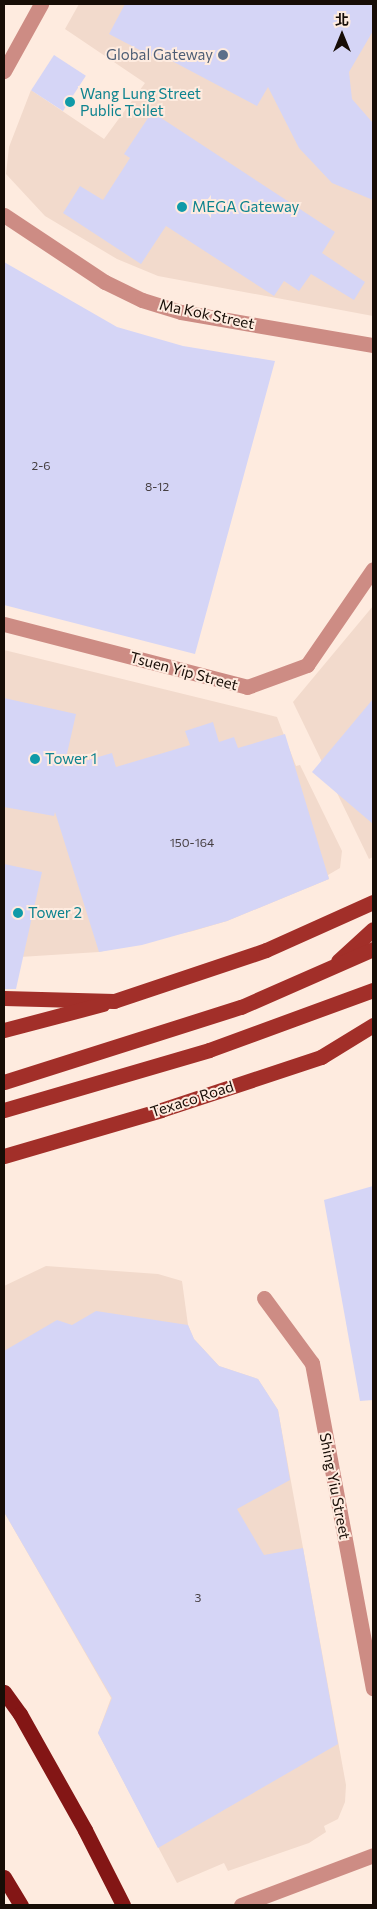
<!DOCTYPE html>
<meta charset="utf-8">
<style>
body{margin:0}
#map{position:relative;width:377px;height:1909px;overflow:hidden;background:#feebdf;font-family:Commissioner,"Noto Sans TC",sans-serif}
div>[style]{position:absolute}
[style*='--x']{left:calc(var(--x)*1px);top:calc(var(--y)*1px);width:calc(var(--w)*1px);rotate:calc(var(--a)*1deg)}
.built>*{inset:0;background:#f2dacc}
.building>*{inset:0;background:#d5d5f6;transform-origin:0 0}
.minor>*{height:15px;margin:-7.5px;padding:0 7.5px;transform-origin:7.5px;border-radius:7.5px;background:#cd8c84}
.major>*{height:15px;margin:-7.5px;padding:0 7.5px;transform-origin:7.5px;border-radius:7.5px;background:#a22f29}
.highway>*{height:15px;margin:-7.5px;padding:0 7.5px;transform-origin:7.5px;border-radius:7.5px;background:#831615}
.dots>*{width:14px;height:14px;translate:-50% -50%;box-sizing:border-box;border:2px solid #feebdf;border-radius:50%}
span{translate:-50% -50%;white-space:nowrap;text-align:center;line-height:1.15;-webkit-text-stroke:4px #feebdf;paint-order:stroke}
.number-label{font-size:12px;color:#463f42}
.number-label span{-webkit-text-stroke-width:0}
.service-label{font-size:15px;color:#4e5e75}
.right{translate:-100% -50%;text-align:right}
.culture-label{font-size:15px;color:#0d838f}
.left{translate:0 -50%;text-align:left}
.street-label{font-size:15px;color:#170d06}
.frame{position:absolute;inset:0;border:5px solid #170d06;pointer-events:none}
.north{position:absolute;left:317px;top:10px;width:50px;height:50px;-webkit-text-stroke:4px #feebdf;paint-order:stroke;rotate:0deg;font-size:14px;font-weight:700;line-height:20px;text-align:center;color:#170d06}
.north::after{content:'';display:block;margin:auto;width:18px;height:22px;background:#170d06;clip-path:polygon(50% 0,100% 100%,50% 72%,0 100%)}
</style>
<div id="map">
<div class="built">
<i style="clip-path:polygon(79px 4px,373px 4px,373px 316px,158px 276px,117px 259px,45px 216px,6px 174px,9px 147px,31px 90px,104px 139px,145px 83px,65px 29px)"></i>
<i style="clip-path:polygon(373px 606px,373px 857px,369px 859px,293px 702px)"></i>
<i style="clip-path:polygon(4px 650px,277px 717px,296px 766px,300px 765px,342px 851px,340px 868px,328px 875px,329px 879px,227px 921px,193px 931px,99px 952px,4px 958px)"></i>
<i style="clip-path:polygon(46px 1266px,158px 1274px,182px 1281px,188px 1325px,194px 1339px,219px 1366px,258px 1379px,278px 1410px,346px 1785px,345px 1802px,338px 1819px,324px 1826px,326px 1832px,309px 1843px,228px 1871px,224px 1863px,177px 1883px,98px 1733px,111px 1698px,4px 1512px,4px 1286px)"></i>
</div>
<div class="building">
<i style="clip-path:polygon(125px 4px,373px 4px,373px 31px,349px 72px,352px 99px,373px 123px,373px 200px,332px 183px,299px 148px,268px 87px,257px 106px,155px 52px,153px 57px,109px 34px)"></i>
<i style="left:54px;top:55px;width:38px;height:42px;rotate:33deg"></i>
<i style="clip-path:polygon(152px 112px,335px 232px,322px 253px,365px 282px,354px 300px,311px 274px,299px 291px,284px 281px,274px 296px,166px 226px,141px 264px,63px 213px,80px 186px,103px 200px,130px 158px,124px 154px)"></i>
<i style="clip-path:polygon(4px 262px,117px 327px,183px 346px,275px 361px,195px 654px,4px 605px)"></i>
<i style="clip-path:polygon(4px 698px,76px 714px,64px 767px,112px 753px,116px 767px,190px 745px,185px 731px,213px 722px,219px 742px,234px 737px,238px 748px,285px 734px,329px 879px,227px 921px,142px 945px,99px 952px,55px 812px,54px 816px,4px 807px)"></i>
<i style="clip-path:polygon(373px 699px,373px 824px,312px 772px)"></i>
<i style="clip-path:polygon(4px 864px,42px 872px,16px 989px,4px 989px)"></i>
<i style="clip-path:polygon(373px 1186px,373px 1400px,360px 1401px,324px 1200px)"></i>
<i style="clip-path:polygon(96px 1311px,188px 1325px,194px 1339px,219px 1366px,258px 1379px,278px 1410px,290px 1480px,237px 1509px,264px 1555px,303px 1548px,338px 1744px,158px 1848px,98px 1733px,112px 1698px,4px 1512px,4px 1351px,57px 1320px,72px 1325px)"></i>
</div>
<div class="minor">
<i style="--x:4;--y:71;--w:77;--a:-61.1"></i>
<i style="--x:4;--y:215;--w:121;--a:33.6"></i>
<i style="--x:105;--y:282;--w:41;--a:25.9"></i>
<i style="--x:142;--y:300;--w:41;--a:17.1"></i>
<i style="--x:181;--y:312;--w:195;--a:9.8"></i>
<i style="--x:4;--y:624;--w:251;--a:14.5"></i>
<i style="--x:247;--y:687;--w:64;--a:-20.1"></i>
<i style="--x:307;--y:665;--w:116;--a:-55.5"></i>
<i style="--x:264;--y:1298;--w:81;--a:53.6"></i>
<i style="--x:312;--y:1363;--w:331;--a:79.4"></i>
<i style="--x:241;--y:1905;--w:141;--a:-20.7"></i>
</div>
<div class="major">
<i style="--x:338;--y:961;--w:47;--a:-42.4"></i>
<i style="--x:4;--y:998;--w:110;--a:1.6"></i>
<i style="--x:114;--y:1001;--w:160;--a:-18.5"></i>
<i style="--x:266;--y:950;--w:117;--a:-24.2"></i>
<i style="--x:4;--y:1030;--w:102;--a:-14.7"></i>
<i style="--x:4;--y:1082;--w:249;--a:-17.6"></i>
<i style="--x:241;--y:1007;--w:144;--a:-23.7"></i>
<i style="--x:4;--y:1110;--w:214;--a:-16.3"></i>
<i style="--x:209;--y:1050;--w:175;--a:-20.1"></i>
<i style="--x:4;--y:1156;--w:164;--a:-16.3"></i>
<i style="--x:161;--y:1110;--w:169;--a:-18.3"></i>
<i style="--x:321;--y:1057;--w:61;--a:-31.6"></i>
</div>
<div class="highway">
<i style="--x:4;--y:1692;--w:27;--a:54"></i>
<i style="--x:20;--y:1714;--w:133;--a:60.7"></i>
<i style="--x:85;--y:1830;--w:84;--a:63.1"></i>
<i style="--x:4;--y:1877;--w:33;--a:59"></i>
</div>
<div class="dots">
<i style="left:223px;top:55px;background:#5c6f8a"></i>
<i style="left:70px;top:102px;background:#0f9aa8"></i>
<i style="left:182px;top:207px;background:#0f9aa8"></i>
<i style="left:35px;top:759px;background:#0f9aa8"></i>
<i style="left:18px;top:913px;background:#0f9aa8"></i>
</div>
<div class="number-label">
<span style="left:41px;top:466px">2-6</span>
<span style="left:157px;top:487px">8-12</span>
<span style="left:192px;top:843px">150-164</span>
<span style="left:198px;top:1598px">3</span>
</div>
<div class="service-label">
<span class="right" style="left:213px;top:55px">Global Gateway</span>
</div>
<div class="culture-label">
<span class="left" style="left:80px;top:102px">Wang Lung Street<br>Public Toilet</span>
<span class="left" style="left:192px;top:207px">MEGA Gateway</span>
<span class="left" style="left:45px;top:759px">Tower 1</span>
<span class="left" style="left:28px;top:913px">Tower 2</span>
</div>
<div class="street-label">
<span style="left:207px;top:314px;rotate:12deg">Ma Kok Street</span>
<span style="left:184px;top:671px;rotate:15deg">Tsuen Yip Street</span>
<span style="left:192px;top:1099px;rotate:-18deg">Texaco Road</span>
<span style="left:335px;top:1486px;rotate:79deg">Shing Yiu Street</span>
</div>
<div class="frame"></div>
<div class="north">北</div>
</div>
